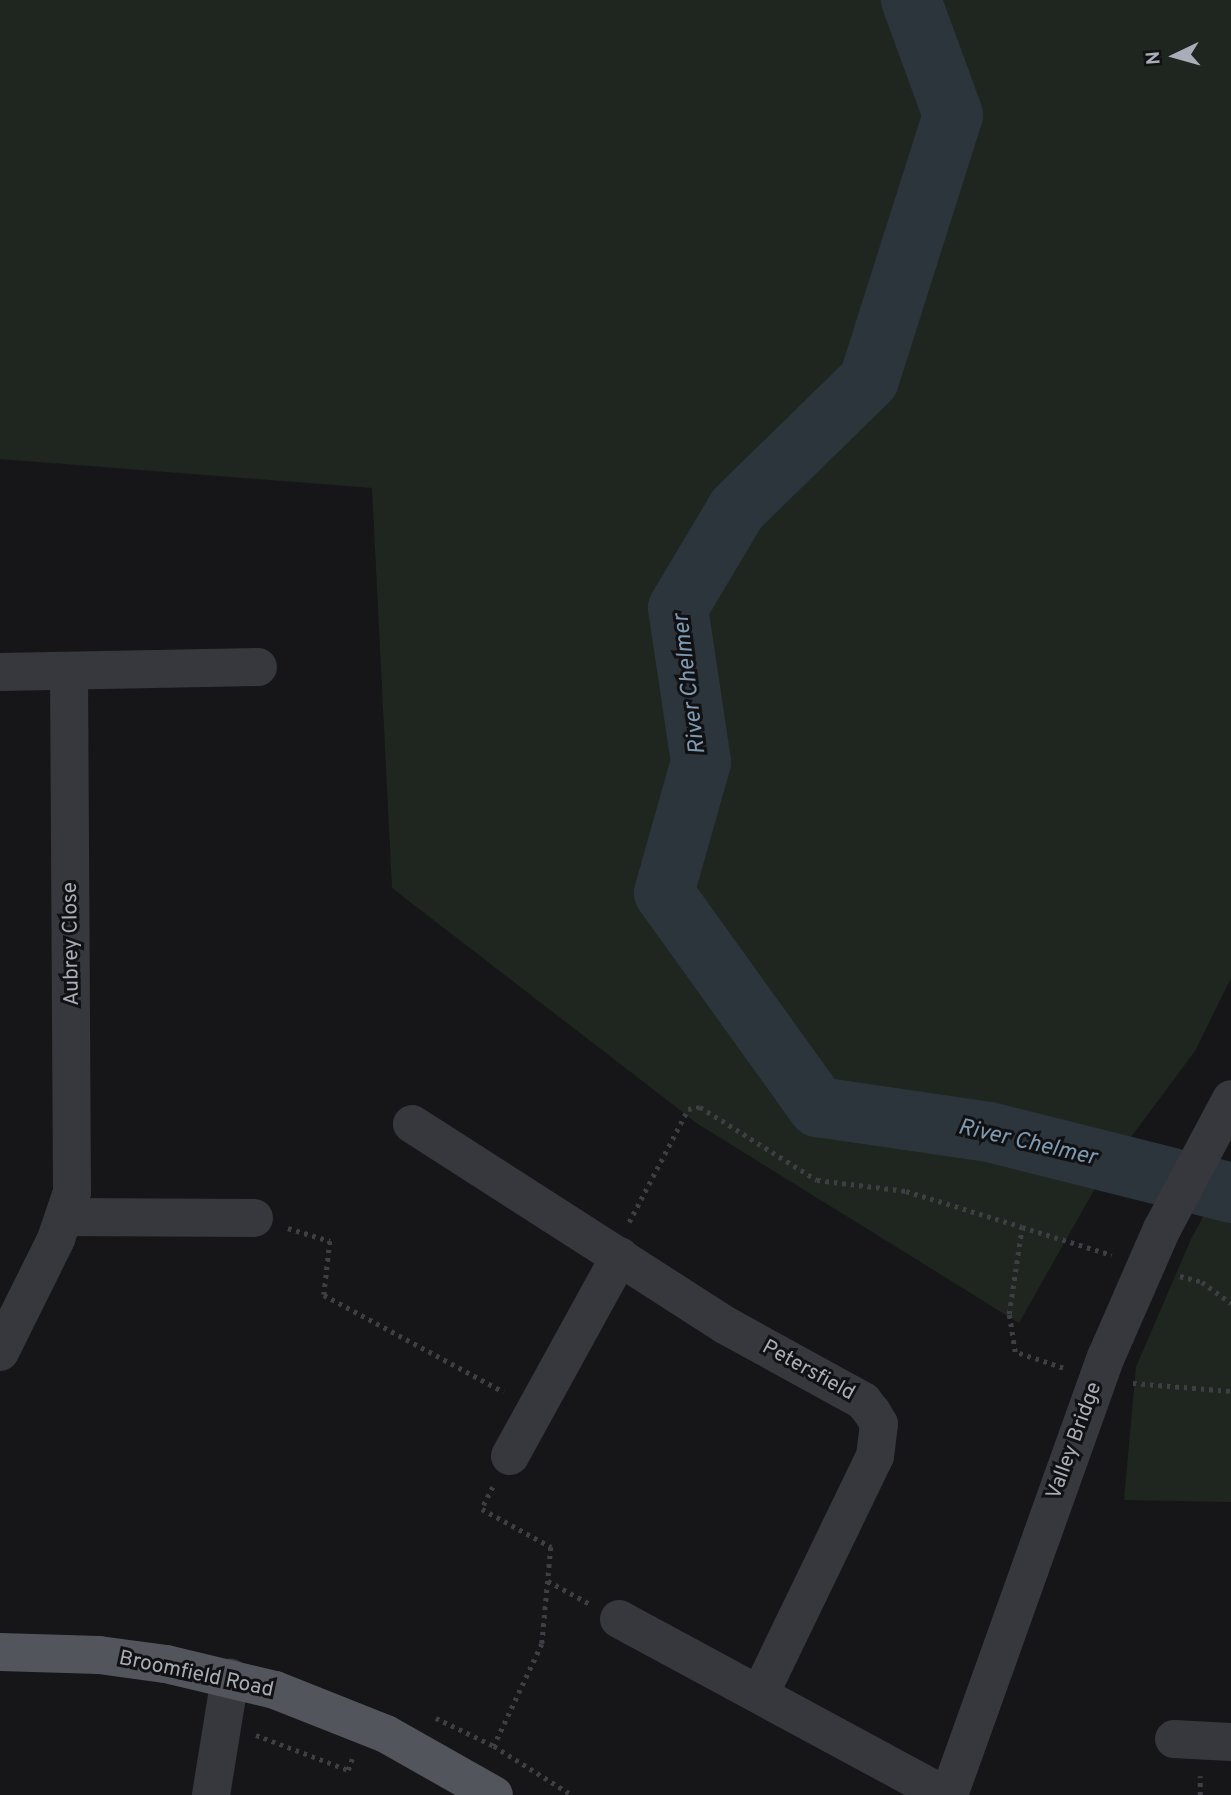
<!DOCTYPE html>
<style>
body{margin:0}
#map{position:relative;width:1231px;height:1795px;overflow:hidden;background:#161618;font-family:Overpass,sans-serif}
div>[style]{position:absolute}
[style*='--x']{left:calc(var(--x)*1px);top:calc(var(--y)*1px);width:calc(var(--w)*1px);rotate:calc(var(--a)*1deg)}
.green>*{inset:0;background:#1e261f}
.water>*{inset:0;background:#2c353c}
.pier>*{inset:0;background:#161618}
.river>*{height:60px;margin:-30px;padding:0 30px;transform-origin:30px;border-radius:30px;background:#2c353c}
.path>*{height:4.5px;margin-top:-2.25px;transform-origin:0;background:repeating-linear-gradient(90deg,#3d3f44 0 3.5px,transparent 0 8.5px)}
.minor>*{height:38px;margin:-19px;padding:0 19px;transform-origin:19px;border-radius:19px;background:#37383d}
.major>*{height:38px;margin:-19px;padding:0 19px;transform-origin:19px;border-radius:19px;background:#53555c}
.minor-bridge>*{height:38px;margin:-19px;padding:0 19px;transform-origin:19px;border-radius:19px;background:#37383d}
span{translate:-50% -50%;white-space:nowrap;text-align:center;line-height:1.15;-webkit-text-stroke:6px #111113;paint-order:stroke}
.street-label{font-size:21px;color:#a8adb8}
.water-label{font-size:23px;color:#7f9bb3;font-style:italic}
.north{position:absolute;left:1140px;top:21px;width:70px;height:70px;-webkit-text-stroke:5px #111113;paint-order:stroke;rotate:265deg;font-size:19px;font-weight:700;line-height:28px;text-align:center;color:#a8adb8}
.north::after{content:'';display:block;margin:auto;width:24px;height:32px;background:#a8adb8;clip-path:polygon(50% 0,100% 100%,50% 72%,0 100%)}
</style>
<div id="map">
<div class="green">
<i style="clip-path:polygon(0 0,1231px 0,1231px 978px,1195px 1051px,1102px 1176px,1019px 1323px,698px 1124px,392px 888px,372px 488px,0 459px)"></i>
<i style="clip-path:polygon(1231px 1166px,1231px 1502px,1124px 1500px,1136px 1367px,1191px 1239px)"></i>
</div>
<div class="water">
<i style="clip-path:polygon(1164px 1156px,1231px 1173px,1231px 1211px,1145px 1192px)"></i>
</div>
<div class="pier">
<i style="clip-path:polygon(1165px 1153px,1230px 1169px,1207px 1208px,1144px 1195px)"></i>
</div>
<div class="river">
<i style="--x:911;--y:0;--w:122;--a:69.9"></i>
<i style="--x:953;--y:115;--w:278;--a:107.6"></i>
<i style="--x:869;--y:380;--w:185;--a:135.7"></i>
<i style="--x:737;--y:509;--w:115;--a:120.8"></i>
<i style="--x:678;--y:608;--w:156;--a:81.5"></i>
<i style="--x:701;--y:762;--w:136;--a:105.8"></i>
<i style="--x:664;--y:893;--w:264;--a:54.3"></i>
<i style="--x:818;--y:1107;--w:173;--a:8.3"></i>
<i style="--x:989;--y:1132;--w:250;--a:14.1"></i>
</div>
<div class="path">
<i style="--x:629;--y:1222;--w:127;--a:-62.4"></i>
<i style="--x:688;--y:1109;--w:12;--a:-9"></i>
<i style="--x:700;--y:1107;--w:138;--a:32"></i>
<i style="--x:817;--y:1180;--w:90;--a:7"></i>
<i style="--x:906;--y:1191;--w:121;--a:17.2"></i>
<i style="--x:288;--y:1228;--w:44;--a:17.2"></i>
<i style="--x:330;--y:1241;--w:54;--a:96.3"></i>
<i style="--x:324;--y:1295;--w:204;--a:28.3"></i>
<i style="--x:1180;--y:1276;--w:23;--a:15"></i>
<i style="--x:1202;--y:1282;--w:36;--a:36"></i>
<i style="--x:1063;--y:1368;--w:51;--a:-161.6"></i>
<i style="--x:1015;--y:1352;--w:38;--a:-99"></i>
<i style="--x:1009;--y:1314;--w:88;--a:-81.5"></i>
<i style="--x:1022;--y:1227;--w:94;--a:17.3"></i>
<i style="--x:1133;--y:1383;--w:98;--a:4.7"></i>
<i style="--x:493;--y:1487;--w:25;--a:117"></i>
<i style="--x:482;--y:1509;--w:79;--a:28.8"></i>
<i style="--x:551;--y:1547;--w:97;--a:95.3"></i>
<i style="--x:542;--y:1644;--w:113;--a:115.2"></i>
<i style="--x:548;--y:1581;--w:48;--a:28.7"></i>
<i style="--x:436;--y:1718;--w:64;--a:25.8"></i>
<i style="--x:494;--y:1746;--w:92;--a:32.1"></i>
<i style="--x:256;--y:1735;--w:98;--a:20.8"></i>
<i style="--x:348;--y:1770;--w:12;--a:-70"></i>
<i style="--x:1200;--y:1795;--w:19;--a:-90"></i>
</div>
<div class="minor">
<i style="--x:0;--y:672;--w:258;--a:-1.1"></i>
<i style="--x:412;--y:1124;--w:372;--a:32.7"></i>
<i style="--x:725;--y:1325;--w:158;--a:28.8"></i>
<i style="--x:863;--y:1401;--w:14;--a:51"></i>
<i style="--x:872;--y:1412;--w:14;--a:60"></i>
<i style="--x:879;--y:1424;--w:32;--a:97"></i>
<i style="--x:875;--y:1456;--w:264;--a:115.8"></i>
<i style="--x:66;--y:1217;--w:188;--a:0.3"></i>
<i style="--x:0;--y:1352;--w:126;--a:-63.6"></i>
<i style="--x:56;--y:1239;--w:50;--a:-71.2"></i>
<i style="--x:72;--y:1192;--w:521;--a:-90.33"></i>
<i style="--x:510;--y:1456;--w:228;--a:-61.2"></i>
<i style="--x:619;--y:1619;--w:370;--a:28.4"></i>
<i style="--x:1174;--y:1739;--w:57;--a:3"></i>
<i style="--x:211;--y:1795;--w:119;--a:-80.8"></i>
<i style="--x:949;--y:1795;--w:465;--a:-70.3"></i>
</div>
<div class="major">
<i style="--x:0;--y:1652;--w:99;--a:1.7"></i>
<i style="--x:99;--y:1655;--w:68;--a:7.7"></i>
<i style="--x:166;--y:1664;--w:112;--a:13.4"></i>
<i style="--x:275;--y:1690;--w:119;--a:21.6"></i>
<i style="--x:386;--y:1734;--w:124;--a:29.5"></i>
</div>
<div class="minor-bridge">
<i style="--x:1106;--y:1357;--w:140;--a:-66.4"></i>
<i style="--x:1162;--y:1229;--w:147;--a:-62"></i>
</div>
<div class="street-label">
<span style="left:72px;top:944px;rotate:-91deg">Aubrey Close</span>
<span style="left:808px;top:1371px;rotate:29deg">Petersfield</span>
<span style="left:1075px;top:1441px;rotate:-70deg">Valley Bridge</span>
<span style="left:196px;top:1675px;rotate:12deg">Broomfield Road</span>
</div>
<div class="water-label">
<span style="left:691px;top:684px;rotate:-97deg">River Chelmer</span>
<span style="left:1027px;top:1144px;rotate:13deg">River Chelmer</span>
</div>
<div class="north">N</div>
</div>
